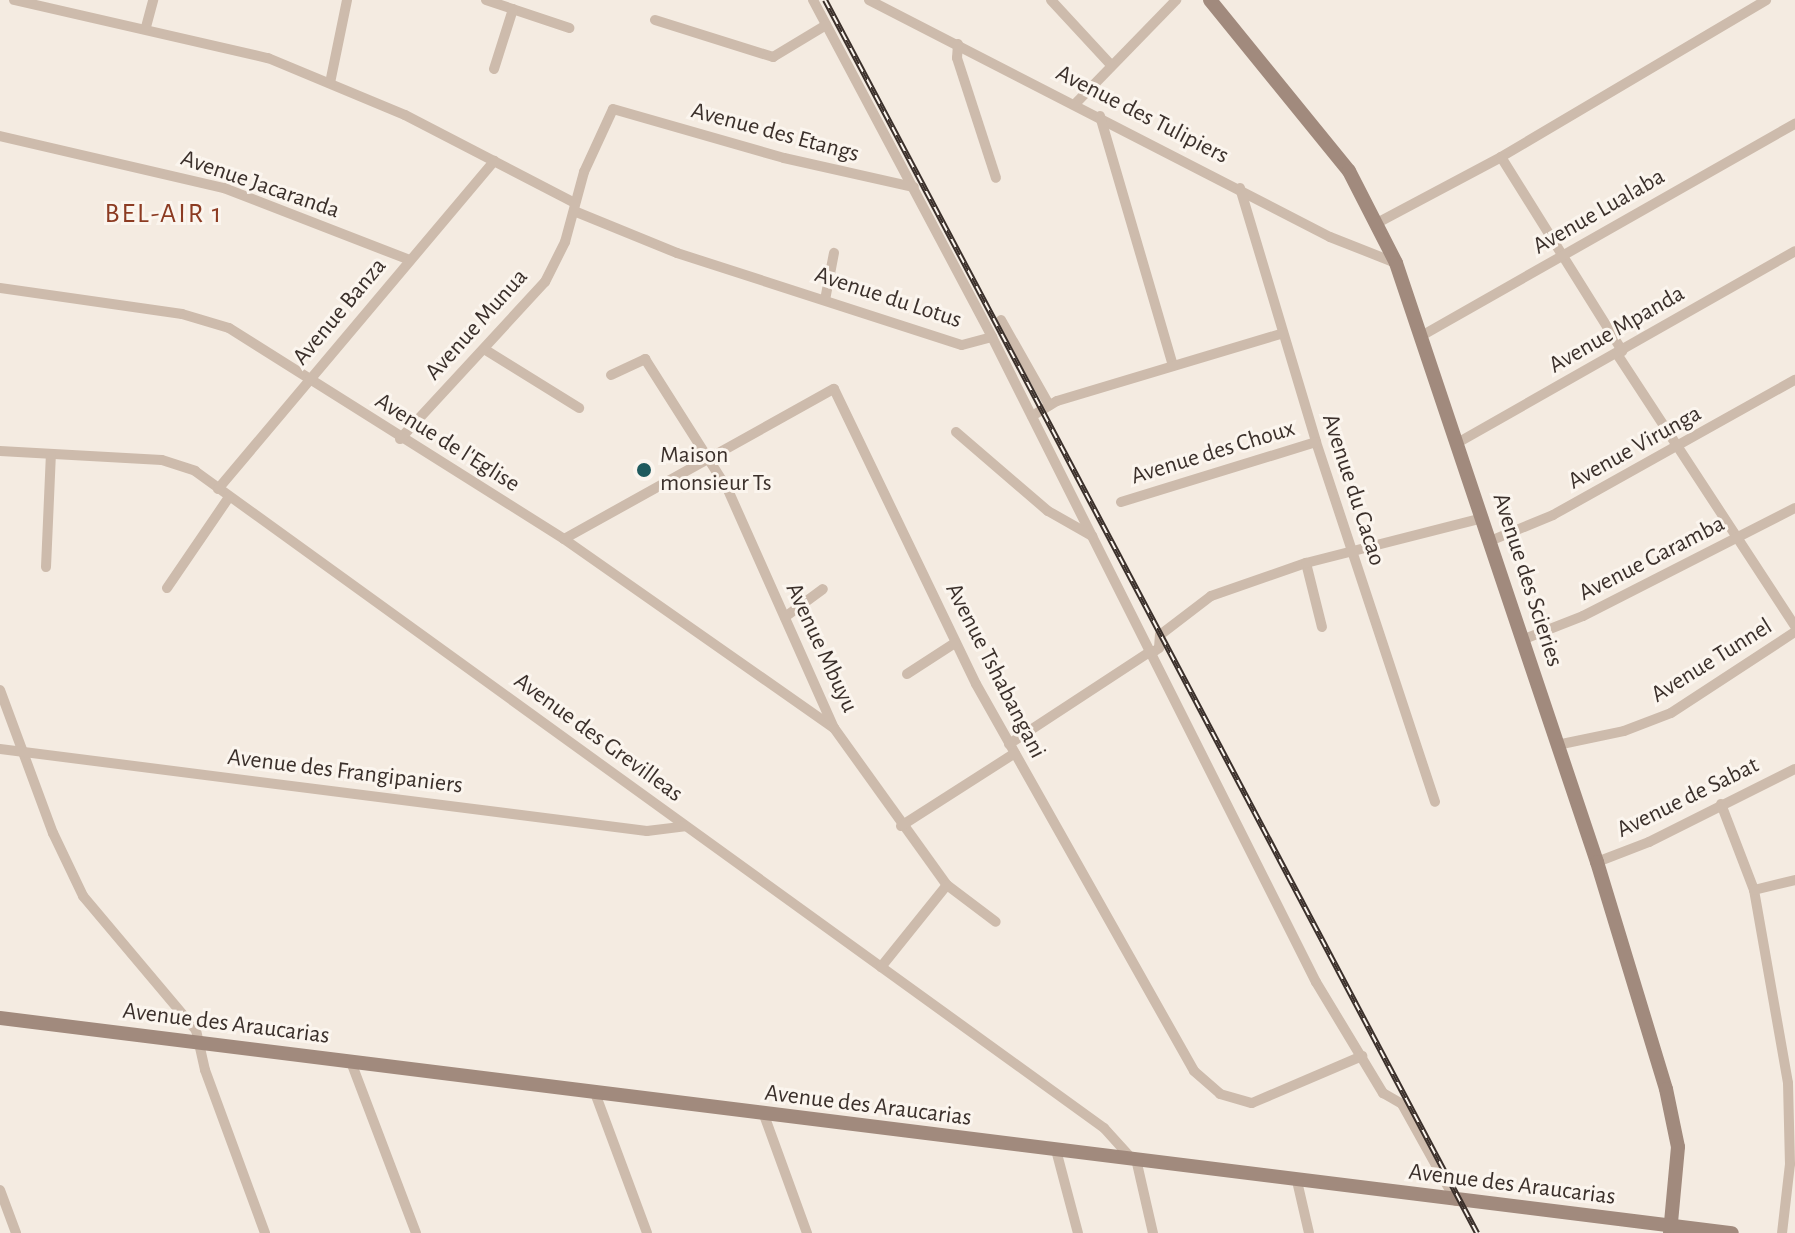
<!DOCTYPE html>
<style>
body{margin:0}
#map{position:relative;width:1795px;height:1233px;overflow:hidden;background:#f4ebe1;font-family:"Alegreya Sans",sans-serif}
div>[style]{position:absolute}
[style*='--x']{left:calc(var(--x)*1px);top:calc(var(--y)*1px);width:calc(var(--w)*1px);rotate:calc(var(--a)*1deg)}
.street>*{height:10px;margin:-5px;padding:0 5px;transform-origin:5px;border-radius:5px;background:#cdbbac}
.secondary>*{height:14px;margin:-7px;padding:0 7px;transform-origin:7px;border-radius:7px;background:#a18a7d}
.rail>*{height:6px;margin-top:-3px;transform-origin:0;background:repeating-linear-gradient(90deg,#fbf5ee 0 9px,#3b302b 0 18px);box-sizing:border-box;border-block:2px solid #3b302b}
.dots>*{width:22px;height:22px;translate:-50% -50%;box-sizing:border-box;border:4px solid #fbf5ee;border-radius:50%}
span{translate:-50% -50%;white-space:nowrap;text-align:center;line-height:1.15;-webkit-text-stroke:6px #fbf5ee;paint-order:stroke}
.street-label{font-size:24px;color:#3b302b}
.poi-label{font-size:24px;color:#3b302b}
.left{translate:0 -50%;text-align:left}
.quarter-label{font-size:28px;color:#8c3b22;letter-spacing:2px}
</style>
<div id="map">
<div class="street">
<i style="--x:14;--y:0;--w:261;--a:12.9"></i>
<i style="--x:268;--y:58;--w:148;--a:22.6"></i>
<i style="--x:405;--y:115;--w:191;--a:27.4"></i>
<i style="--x:486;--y:0;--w:88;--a:18.6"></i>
<i style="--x:813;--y:0;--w:382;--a:62"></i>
<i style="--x:992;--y:337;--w:722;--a:63.33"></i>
<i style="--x:1316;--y:982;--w:130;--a:58.9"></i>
<i style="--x:1383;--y:1093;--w:22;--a:30"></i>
<i style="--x:1402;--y:1104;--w:111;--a:60.9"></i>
<i style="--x:869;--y:0;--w:518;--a:27.21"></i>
<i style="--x:1330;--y:237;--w:71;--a:21.5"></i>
<i style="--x:1051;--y:0;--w:87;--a:47.3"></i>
<i style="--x:655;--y:20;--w:124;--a:17.4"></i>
<i style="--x:773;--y:57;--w:62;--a:-31.1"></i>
<i style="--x:146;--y:27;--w:28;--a:-75"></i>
<i style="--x:958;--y:44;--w:14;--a:94"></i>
<i style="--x:957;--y:58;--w:126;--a:72"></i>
<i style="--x:494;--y:69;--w:63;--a:-72.4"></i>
<i style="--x:330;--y:83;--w:85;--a:-78.4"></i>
<i style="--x:1076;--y:103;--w:144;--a:-45.8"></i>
<i style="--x:1100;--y:116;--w:260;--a:73.7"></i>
<i style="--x:0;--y:136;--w:230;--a:13.1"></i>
<i style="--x:224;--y:188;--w:199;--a:21.2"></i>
<i style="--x:1501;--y:157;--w:229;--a:58"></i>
<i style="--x:1240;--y:188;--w:265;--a:73.3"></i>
<i style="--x:1316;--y:442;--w:379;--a:71.7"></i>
<i style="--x:574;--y:211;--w:111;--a:22.2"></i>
<i style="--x:677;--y:253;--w:299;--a:17.9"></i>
<i style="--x:962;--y:345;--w:31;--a:-15"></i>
<i style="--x:1379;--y:222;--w:138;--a:-28"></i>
<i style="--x:1501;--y:157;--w:308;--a:-30.6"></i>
<i style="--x:0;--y:288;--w:184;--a:8.1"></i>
<i style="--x:182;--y:314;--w:49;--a:16.6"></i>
<i style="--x:229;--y:328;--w:396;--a:32.2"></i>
<i style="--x:564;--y:539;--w:330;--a:35"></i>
<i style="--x:825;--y:300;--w:48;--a:-79.2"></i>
<i style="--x:1001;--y:320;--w:98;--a:60.5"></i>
<i style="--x:1423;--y:335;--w:428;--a:-29.6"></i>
<i style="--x:484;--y:349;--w:112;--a:31.8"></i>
<i style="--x:1617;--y:354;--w:325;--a:56.8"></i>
<i style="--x:611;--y:375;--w:38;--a:-25"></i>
<i style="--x:645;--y:359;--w:155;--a:57.6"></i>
<i style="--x:728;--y:490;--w:261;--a:66"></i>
<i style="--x:834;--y:728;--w:193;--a:54.3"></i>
<i style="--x:947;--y:885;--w:61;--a:37.1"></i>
<i style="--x:1032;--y:416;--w:29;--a:-31"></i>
<i style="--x:1057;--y:401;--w:236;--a:-16.7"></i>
<i style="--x:956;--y:432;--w:121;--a:40.7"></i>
<i style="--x:1048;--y:511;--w:51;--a:29.6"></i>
<i style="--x:400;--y:439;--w:214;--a:-47.3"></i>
<i style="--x:545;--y:282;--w:45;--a:-63.4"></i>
<i style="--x:565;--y:242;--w:73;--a:-74.8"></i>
<i style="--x:584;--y:172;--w:69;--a:-65.3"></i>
<i style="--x:613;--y:109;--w:178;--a:16"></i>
<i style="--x:784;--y:158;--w:133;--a:12.6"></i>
<i style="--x:1459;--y:442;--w:386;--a:-29.6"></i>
<i style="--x:0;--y:451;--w:162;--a:3.2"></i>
<i style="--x:162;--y:460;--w:35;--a:18"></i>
<i style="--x:195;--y:471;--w:1122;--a:35.86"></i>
<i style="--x:1104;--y:1128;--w:42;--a:47.9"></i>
<i style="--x:218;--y:489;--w:429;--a:-49.9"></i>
<i style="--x:1121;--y:502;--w:204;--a:-17.1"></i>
<i style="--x:564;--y:539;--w:309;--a:-29.1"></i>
<i style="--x:834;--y:389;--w:327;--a:64.3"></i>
<i style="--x:976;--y:684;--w:444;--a:60.6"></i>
<i style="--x:1194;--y:1071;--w:35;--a:41"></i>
<i style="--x:1220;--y:1094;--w:33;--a:16"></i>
<i style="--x:1252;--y:1103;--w:120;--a:-23.1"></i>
<i style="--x:1490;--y:541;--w:68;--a:-22.4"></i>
<i style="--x:1553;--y:515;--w:277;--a:-29.2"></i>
<i style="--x:1306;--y:563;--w:66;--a:76"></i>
<i style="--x:46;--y:567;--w:113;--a:-87.5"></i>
<i style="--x:167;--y:588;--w:110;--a:-55.7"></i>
<i style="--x:785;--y:617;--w:47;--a:-36.4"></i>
<i style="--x:1524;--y:639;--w:63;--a:-21.3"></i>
<i style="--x:1583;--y:616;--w:238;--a:-27"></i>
<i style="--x:1152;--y:653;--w:9;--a:-36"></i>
<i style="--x:1159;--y:648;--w:13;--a:-86"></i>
<i style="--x:1160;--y:635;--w:64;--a:-37.4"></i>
<i style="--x:1211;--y:596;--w:101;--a:-19.2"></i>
<i style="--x:1306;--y:563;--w:183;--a:-14.3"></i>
<i style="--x:907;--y:674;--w:57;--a:-32.9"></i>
<i style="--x:0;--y:690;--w:153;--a:69.7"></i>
<i style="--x:53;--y:833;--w:70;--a:64.5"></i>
<i style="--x:83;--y:896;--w:175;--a:49.9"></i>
<i style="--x:196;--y:1030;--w:41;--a:77.3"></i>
<i style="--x:205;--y:1070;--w:174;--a:69.8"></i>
<i style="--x:1009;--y:744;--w:170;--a:-33.2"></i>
<i style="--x:1557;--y:745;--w:68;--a:-11.8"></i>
<i style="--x:1624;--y:731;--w:50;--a:-21"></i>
<i style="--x:1671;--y:713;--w:148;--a:-33.2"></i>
<i style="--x:0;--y:749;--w:652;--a:7.22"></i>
<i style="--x:647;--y:831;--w:38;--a:-7"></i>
<i style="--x:1721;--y:804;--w:92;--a:69"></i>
<i style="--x:1754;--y:890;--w:196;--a:80"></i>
<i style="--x:1788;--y:1083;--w:81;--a:88.6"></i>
<i style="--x:1790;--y:1164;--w:69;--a:96.6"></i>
<i style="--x:901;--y:826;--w:135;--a:-32.6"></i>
<i style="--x:1597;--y:862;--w:56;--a:-21"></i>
<i style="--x:1649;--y:842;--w:163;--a:-26.6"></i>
<i style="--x:1754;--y:890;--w:42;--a:-13.7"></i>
<i style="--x:881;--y:967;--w:105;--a:-51.2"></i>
<i style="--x:351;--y:1062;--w:183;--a:69.2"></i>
<i style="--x:595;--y:1093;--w:149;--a:69.6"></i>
<i style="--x:764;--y:1115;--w:126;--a:70"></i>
<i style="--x:1056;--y:1150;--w:86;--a:75.2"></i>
<i style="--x:1136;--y:1159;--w:76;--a:77.1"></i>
<i style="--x:1297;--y:1181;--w:53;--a:77"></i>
<i style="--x:0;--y:1190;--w:46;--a:69.6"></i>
</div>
<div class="secondary">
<i style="--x:1210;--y:0;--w:220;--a:50.9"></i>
<i style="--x:1349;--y:171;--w:103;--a:62.9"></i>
<i style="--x:1396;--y:263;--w:632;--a:71.45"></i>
<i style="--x:1597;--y:862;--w:237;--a:73.1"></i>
<i style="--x:1666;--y:1089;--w:59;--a:78.3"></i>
<i style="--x:1678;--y:1147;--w:86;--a:95.3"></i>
<i style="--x:0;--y:1018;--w:1745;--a:7.08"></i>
</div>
<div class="rail">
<i style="--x:825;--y:0;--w:1395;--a:62.13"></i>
</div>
<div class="dots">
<i style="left:644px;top:470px;background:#1f5a5e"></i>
</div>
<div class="street-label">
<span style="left:1142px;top:115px;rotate:27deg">Avenue des Tulipiers</span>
<span style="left:775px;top:133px;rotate:15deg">Avenue des Etangs</span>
<span style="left:260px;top:185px;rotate:19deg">Avenue Jacaranda</span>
<span style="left:1599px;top:212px;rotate:-30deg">Avenue Lualaba</span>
<span style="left:888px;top:298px;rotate:18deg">Avenue du Lotus</span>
<span style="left:340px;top:312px;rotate:-50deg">Avenue Banza</span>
<span style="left:477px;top:325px;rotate:-48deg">Avenue Munua</span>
<span style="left:1617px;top:330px;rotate:-30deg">Avenue Mpanda</span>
<span style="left:447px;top:443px;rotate:32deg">Avenue de l'Eglise</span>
<span style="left:1635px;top:448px;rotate:-29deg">Avenue Virunga</span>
<span style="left:1213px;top:453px;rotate:-17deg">Avenue des Choux</span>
<span style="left:1353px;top:490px;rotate:72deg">Avenue du Cacao</span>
<span style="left:1652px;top:559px;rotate:-27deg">Avenue Garamba</span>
<span style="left:1527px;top:580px;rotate:72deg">Avenue des Scieries</span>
<span style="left:821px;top:648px;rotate:65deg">Avenue Mbuyu</span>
<span style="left:1712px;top:661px;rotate:-32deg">Avenue Tunnel</span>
<span style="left:995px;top:671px;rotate:63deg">Avenue Tshabangani</span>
<span style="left:598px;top:738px;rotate:36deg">Avenue des Grevilleas</span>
<span style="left:345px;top:772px;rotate:7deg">Avenue des Frangipaniers</span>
<span style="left:1688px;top:798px;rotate:-26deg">Avenue de Sabat</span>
<span style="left:226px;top:1024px;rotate:7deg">Avenue des Araucarias</span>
<span style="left:868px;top:1106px;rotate:7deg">Avenue des Araucarias</span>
<span style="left:1512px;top:1185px;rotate:7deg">Avenue des Araucarias</span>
</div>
<div class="poi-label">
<span class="left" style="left:660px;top:470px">Maison<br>monsieur Ts</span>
</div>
<div class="quarter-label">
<span style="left:164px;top:214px">BEL-AIR 1</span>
</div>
</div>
